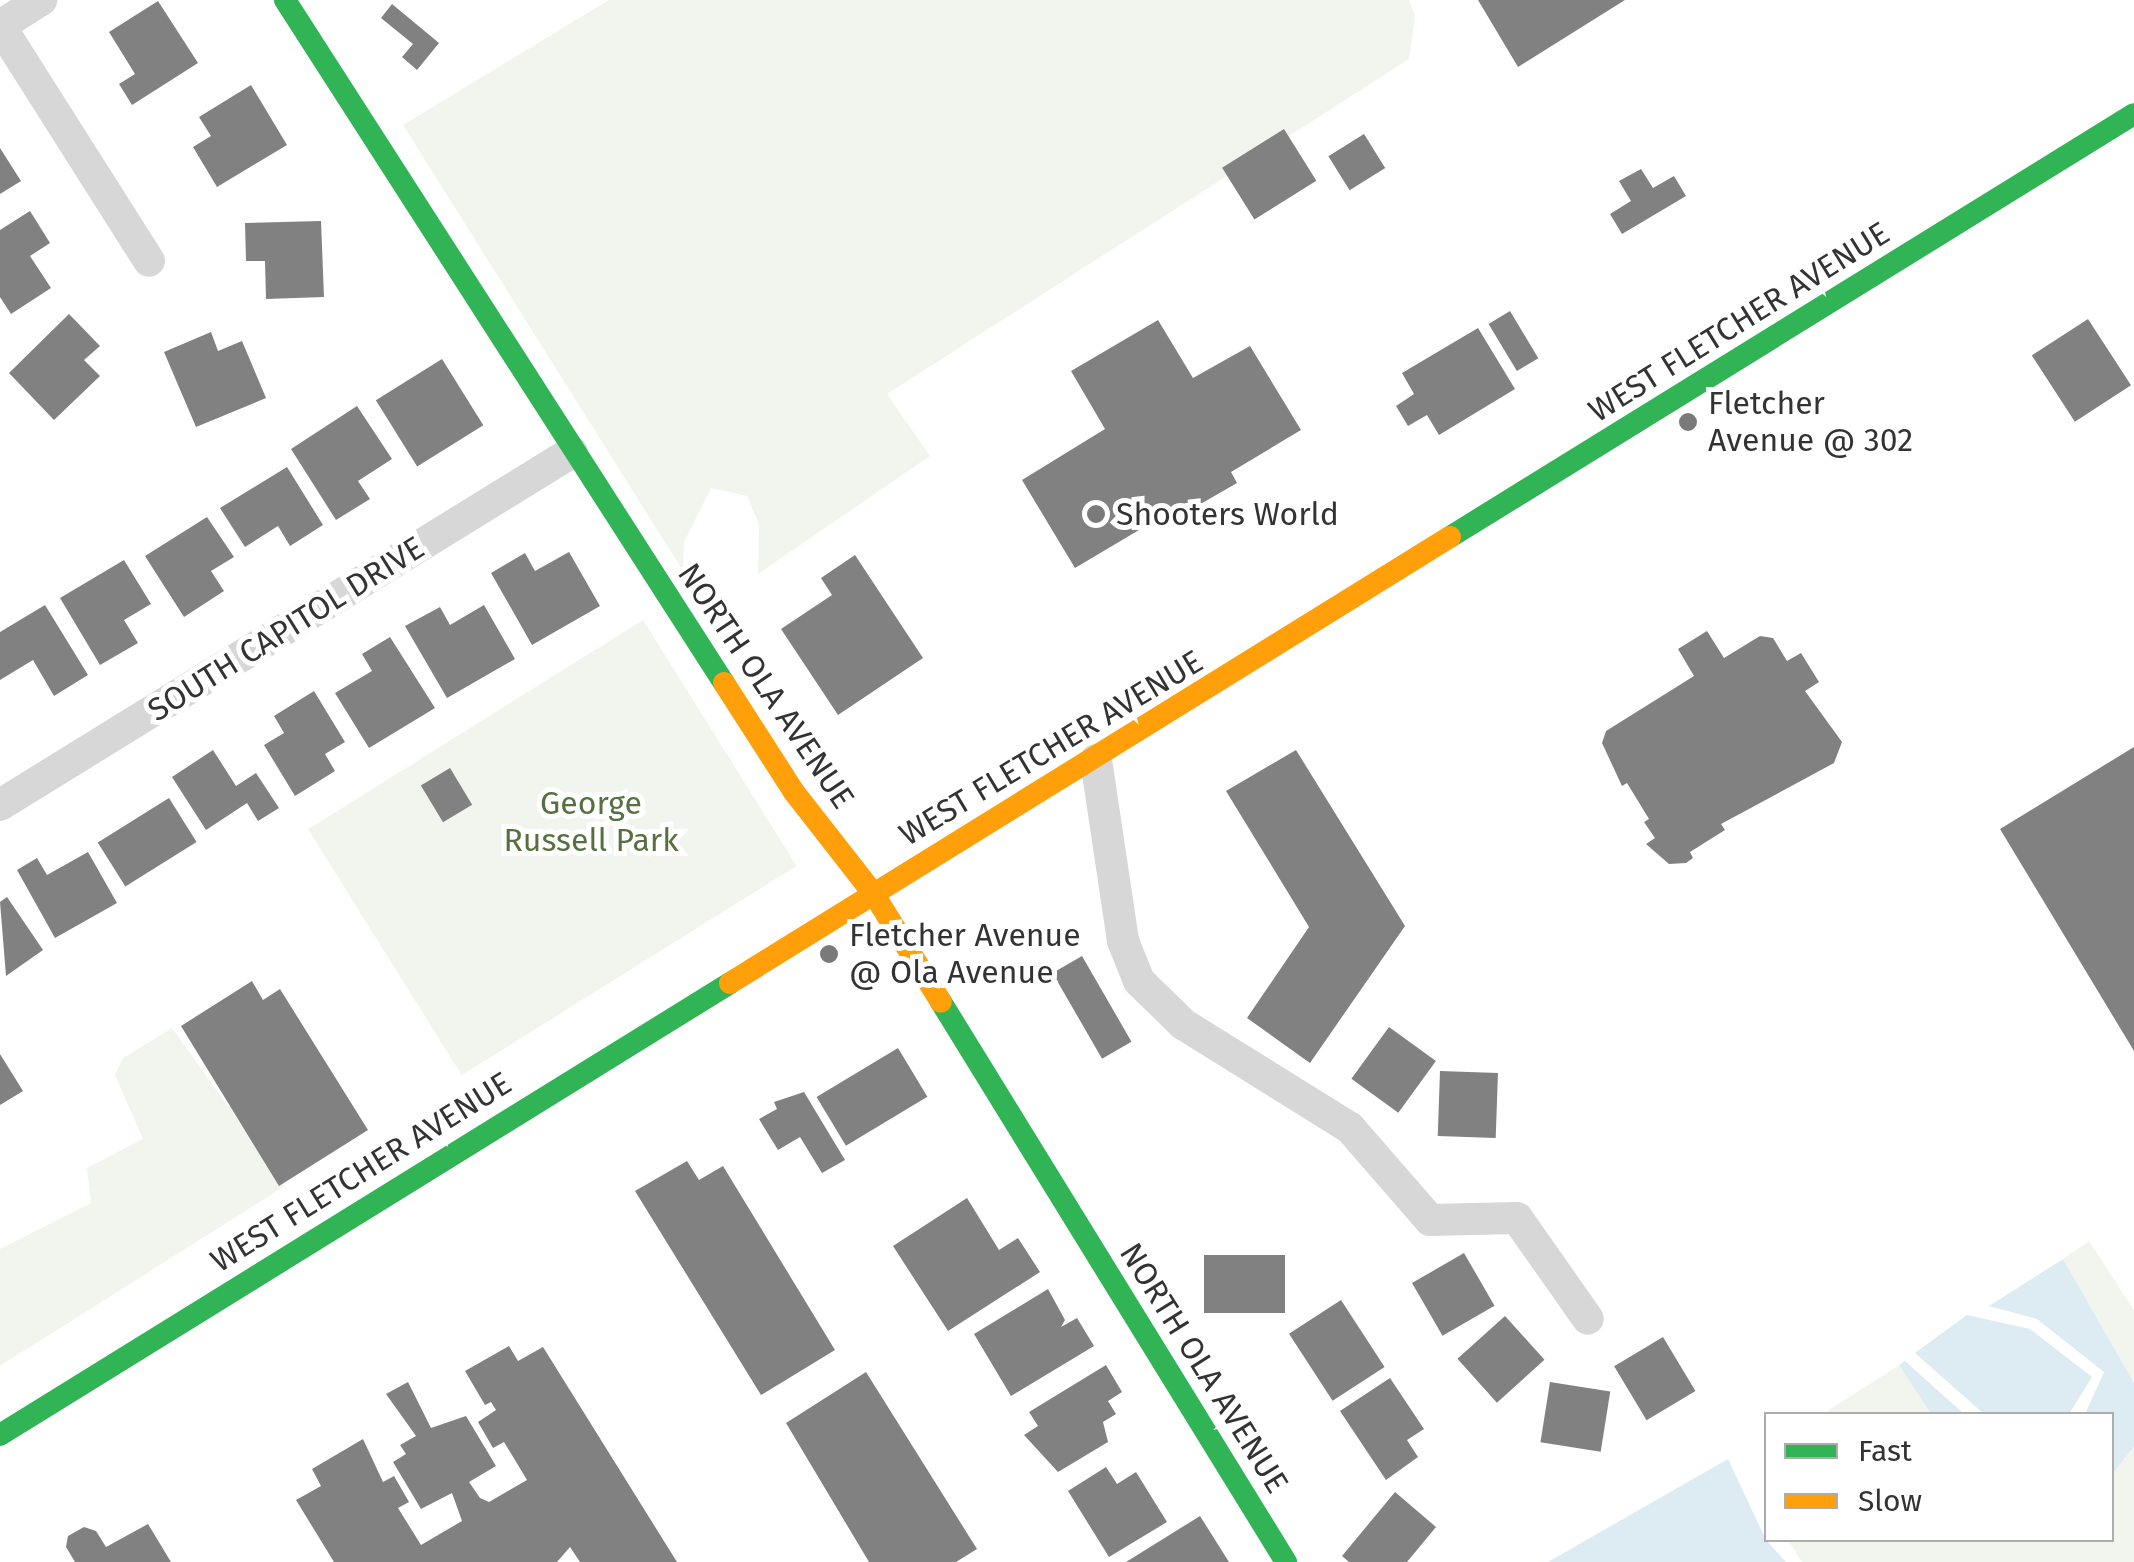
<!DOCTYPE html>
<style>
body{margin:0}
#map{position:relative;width:2134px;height:1562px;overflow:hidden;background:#fff;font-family:"Fira Sans",sans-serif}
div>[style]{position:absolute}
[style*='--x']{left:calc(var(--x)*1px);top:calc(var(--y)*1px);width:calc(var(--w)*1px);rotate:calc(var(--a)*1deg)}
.green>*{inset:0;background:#f1f5ed;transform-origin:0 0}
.water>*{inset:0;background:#ddebf3}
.building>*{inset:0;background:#818181;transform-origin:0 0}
.street>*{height:32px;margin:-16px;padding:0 16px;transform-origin:16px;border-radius:16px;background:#d7d7d7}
.fast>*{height:22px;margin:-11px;padding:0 11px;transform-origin:11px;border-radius:11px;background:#30b455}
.slow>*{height:22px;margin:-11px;padding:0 11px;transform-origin:11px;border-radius:11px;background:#ff9f0a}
.dots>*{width:28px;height:28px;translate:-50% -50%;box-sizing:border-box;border:5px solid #fff;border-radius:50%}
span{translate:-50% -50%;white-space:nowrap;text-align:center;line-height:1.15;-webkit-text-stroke:10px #fff;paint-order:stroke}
.street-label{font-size:32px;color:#333}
.poi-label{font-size:32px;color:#333}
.left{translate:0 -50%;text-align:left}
.park-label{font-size:32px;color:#56703f}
.legend{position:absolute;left:1764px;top:1412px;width:350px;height:130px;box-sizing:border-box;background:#fff;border:2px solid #adadad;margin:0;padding:12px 18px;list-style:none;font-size:30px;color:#333}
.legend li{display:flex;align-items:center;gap:20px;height:50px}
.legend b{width:50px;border:2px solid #adadad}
</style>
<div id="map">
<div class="green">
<i style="clip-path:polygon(609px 0,1409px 0,1415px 16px,1409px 59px,887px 394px,930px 456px,758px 574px,759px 524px,747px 496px,711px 488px,684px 542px,683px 571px,403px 125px)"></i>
<i style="left:643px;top:620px;width:290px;height:395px;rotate:58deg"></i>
<i style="clip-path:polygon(172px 1028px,285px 1186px,0 1366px,0 1249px,91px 1203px,87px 1168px,143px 1139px,115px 1075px,123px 1058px)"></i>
<i style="clip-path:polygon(2089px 1241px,2134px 1310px,2134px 1383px,2063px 1259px)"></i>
<i style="clip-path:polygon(1899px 1365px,1931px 1414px,1823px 1414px)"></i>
<i style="clip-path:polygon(2134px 1447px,2134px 1562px,1802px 1562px,1788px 1540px,2112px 1540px,2112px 1474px)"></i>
</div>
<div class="water">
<i style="clip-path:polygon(2063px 1259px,2134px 1383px,2134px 1447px,2112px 1474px,2112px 1414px,2085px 1414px,2104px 1372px,2037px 1319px,1989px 1306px)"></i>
<i style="clip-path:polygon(1967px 1315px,2030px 1329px,2092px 1377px,2069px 1414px,1984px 1414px,1915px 1353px)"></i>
<i style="clip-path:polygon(1905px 1361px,1964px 1414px,1931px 1414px,1899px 1365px)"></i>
<i style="clip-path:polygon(1728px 1459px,1766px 1540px,1786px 1562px,1548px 1562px)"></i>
</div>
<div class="building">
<i style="clip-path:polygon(1478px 0,1625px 0,1518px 67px)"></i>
<i style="clip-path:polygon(158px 1px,198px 63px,132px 105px,119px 84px,135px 74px,109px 32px)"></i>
<i style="clip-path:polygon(392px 4px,439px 43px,417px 70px,402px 57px,413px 44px,381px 18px)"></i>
<i style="clip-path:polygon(251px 85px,287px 145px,217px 187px,193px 147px,211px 136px,199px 117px)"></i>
<i style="left:1284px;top:129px;width:61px;height:73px;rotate:58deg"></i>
<i style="left:1364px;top:134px;width:40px;height:42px;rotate:58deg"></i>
<i style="clip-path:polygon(0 148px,21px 181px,0 194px)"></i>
<i style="clip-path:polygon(1641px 169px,1653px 188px,1674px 176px,1686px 196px,1622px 234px,1610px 214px,1631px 201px,1619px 181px)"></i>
<i style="clip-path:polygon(30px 211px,50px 243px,30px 256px,51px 288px,11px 314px,0 297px,0 230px)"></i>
<i style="clip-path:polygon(321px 221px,324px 297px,266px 299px,265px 261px,246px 261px,245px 223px)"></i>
<i style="left:1510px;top:311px;width:55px;height:25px;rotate:59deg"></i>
<i style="clip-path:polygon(69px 314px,100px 346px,84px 360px,100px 376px,54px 420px,9px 373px)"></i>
<i style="left:2088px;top:319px;width:79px;height:67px;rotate:57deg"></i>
<i style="clip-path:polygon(1158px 320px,1193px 378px,1250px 346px,1301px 430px,1231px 472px,1237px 483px,1171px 521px,1166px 514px,1075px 568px,1022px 480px,1105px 429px,1071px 371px)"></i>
<i style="clip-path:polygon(1478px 328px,1515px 389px,1439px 435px,1427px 415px,1408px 426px,1396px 406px,1414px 394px,1402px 373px)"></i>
<i style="clip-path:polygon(211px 332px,218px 351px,242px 341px,266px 398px,196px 427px,164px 352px)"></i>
<i style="left:442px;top:359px;width:78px;height:78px;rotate:58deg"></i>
<i style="clip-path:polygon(357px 406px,392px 459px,358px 481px,370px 499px,336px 520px,291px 449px)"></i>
<i style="clip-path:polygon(287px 467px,323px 525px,290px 546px,278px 526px,245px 547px,220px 508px)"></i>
<i style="clip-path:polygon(207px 517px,234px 557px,211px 571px,224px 591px,184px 617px,145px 556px)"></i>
<i style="clip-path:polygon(569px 552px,600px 606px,532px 645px,491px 573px,525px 553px,535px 571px)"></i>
<i style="clip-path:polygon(855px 555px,923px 658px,838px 715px,781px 629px,832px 595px,821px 578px)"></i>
<i style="clip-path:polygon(124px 560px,151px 604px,124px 620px,138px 643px,100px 665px,60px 598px)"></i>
<i style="clip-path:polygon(45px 605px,88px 675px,54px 696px,33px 660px,0 680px,0 632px)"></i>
<i style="clip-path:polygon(484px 605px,515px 659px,447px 698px,405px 626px,440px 607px,450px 625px)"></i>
<i style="clip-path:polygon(1707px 631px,1724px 658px,1760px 636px,1773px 638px,1787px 661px,1801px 653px,1819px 682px,1805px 691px,1842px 742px,1834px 763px,1721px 824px,1725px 830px,1690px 852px,1693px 858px,1686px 863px,1669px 864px,1646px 844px,1655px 838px,1644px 822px,1649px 819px,1627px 783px,1622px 786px,1602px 743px,1606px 731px,1694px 676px,1678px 649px)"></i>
<i style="clip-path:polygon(390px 637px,435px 708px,369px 748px,335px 693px,372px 671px,362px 654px)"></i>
<i style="clip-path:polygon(314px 691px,345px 742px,325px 754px,335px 771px,295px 796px,264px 745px,284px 733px,274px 716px)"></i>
<i style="clip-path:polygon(2134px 747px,2134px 1051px,2000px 829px)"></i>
<i style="clip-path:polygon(213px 750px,236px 786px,256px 773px,279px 808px,258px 821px,247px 803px,206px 830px,172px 777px)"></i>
<i style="clip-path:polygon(1296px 750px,1405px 926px,1310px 1063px,1247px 1018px,1309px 927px,1226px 791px)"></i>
<i style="left:450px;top:768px;width:43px;height:34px;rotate:59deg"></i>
<i style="left:169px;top:798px;width:52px;height:84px;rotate:58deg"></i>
<i style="clip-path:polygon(88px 852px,117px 903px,55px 938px,17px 870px,37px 858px,47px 875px)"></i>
<i style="clip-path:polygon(7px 897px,43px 950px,6px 976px,0 902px)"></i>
<i style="left:1082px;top:956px;width:99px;height:34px;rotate:60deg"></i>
<i style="clip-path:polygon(252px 981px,263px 1000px,280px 989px,368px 1130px,279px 1186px,181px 1026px)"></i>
<i style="left:1389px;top:1027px;width:58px;height:64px;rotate:36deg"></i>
<i style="left:898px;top:1048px;width:57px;height:95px;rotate:59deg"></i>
<i style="clip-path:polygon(0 1054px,23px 1091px,0 1105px)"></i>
<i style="left:1440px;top:1071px;width:58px;height:65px;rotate:2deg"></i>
<i style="clip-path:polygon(804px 1092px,845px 1160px,822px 1173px,800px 1137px,778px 1150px,759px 1119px,777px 1109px,774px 1102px)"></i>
<i style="clip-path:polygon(687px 1161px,699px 1180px,723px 1166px,835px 1350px,761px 1395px,635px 1191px)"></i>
<i style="clip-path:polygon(967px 1198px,999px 1250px,1018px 1238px,1040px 1272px,948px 1331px,893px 1246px)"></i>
<i style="left:1464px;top:1253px;width:61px;height:60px;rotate:60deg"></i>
<i style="left:1204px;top:1255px;width:81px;height:58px"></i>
<i style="clip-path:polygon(1048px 1289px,1065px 1320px,1061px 1327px,1077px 1318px,1094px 1346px,1011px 1396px,974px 1334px)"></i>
<i style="left:1341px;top:1300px;width:80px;height:62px;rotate:57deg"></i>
<i style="left:1505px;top:1316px;width:59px;height:64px;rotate:48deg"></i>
<i style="left:1663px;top:1337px;width:63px;height:57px;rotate:59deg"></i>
<i style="clip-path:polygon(509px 1346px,518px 1361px,543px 1347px,677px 1562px,580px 1562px,570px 1547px,557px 1562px,334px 1562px,296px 1500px,321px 1486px,312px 1469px,363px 1439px,383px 1482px,394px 1476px,409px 1502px,398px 1508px,421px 1545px,462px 1521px,452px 1493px,421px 1509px,393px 1462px,406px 1454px,400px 1445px,416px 1436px,386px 1394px,408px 1382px,431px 1428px,466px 1416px,496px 1466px,469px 1482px,480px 1498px,489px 1502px,527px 1480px,504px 1442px,493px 1448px,478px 1422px,496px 1410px,491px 1402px,485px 1405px,465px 1371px)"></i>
<i style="clip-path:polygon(1106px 1365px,1122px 1392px,1108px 1401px,1116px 1414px,1103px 1422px,1108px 1442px,1058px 1472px,1024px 1435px,1038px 1426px,1029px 1412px)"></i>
<i style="clip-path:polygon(866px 1372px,977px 1549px,956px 1562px,869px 1562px,786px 1423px)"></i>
<i style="clip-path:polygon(1390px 1378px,1424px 1429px,1407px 1440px,1418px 1457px,1386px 1480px,1340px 1411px)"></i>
<i style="left:1550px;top:1382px;width:61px;height:61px;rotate:9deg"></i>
<i style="clip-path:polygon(1106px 1467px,1117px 1484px,1136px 1472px,1167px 1522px,1109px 1557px,1068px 1491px)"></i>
<i style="clip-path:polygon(1395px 1492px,1436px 1527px,1407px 1562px,1349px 1562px,1342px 1556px)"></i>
<i style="clip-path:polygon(1200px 1516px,1229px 1562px,1126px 1562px)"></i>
<i style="clip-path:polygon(148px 1524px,171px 1562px,75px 1562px,66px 1547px,68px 1536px,84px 1527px,96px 1531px,106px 1547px)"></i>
</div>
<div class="street">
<i style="--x:0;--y:26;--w:278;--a:57.6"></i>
<i style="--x:0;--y:26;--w:49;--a:-32.4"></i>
<i style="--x:1096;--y:760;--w:183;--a:81.5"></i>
<i style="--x:1123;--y:941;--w:43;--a:68.2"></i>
<i style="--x:1139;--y:981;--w:62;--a:44.3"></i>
<i style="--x:1183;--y:1024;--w:197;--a:31.9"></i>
<i style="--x:1350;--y:1128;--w:122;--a:49"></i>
<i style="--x:1430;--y:1220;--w:87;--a:-1.3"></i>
<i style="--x:1517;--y:1218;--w:123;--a:54.9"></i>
<i style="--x:0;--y:805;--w:672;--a:-31.68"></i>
</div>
<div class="fast">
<i style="--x:285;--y:0;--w:812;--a:57.27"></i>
<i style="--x:1450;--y:537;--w:804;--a:-31.73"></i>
<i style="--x:941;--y:1002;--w:658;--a:58.36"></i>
<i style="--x:0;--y:1435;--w:859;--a:-31.76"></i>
</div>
<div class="slow">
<i style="--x:724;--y:683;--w:130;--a:57.3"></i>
<i style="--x:794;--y:792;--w:128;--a:52"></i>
<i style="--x:873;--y:893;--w:128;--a:58"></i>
<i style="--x:730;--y:983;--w:847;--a:-31.78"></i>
</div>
<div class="dots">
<i style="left:1688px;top:422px;background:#7a7a7a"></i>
<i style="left:1096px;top:514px;background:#7a7a7a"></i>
<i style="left:829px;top:954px;background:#7a7a7a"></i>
</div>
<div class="street-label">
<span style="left:1739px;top:322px;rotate:-32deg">WEST FLETCHER AVENUE</span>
<span style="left:286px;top:629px;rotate:-32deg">SOUTH CAPITOL DRIVE</span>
<span style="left:766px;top:686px;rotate:56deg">NORTH OLA AVENUE</span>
<span style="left:1051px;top:748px;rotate:-31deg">WEST FLETCHER AVENUE</span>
<span style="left:361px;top:1172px;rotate:-32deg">WEST FLETCHER AVENUE</span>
<span style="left:1204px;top:1368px;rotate:58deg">NORTH OLA AVENUE</span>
</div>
<div class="poi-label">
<span class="left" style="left:1708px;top:422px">Fletcher<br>Avenue @ 302</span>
<span class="left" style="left:1116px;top:514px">Shooters World</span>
<span class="left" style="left:849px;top:954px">Fletcher Avenue<br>@ Ola Avenue</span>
</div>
<div class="park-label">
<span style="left:591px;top:822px">George<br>Russell Park</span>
</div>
<ul class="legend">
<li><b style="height:12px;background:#30b455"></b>Fast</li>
<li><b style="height:12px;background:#ff9f0a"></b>Slow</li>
</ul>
</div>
